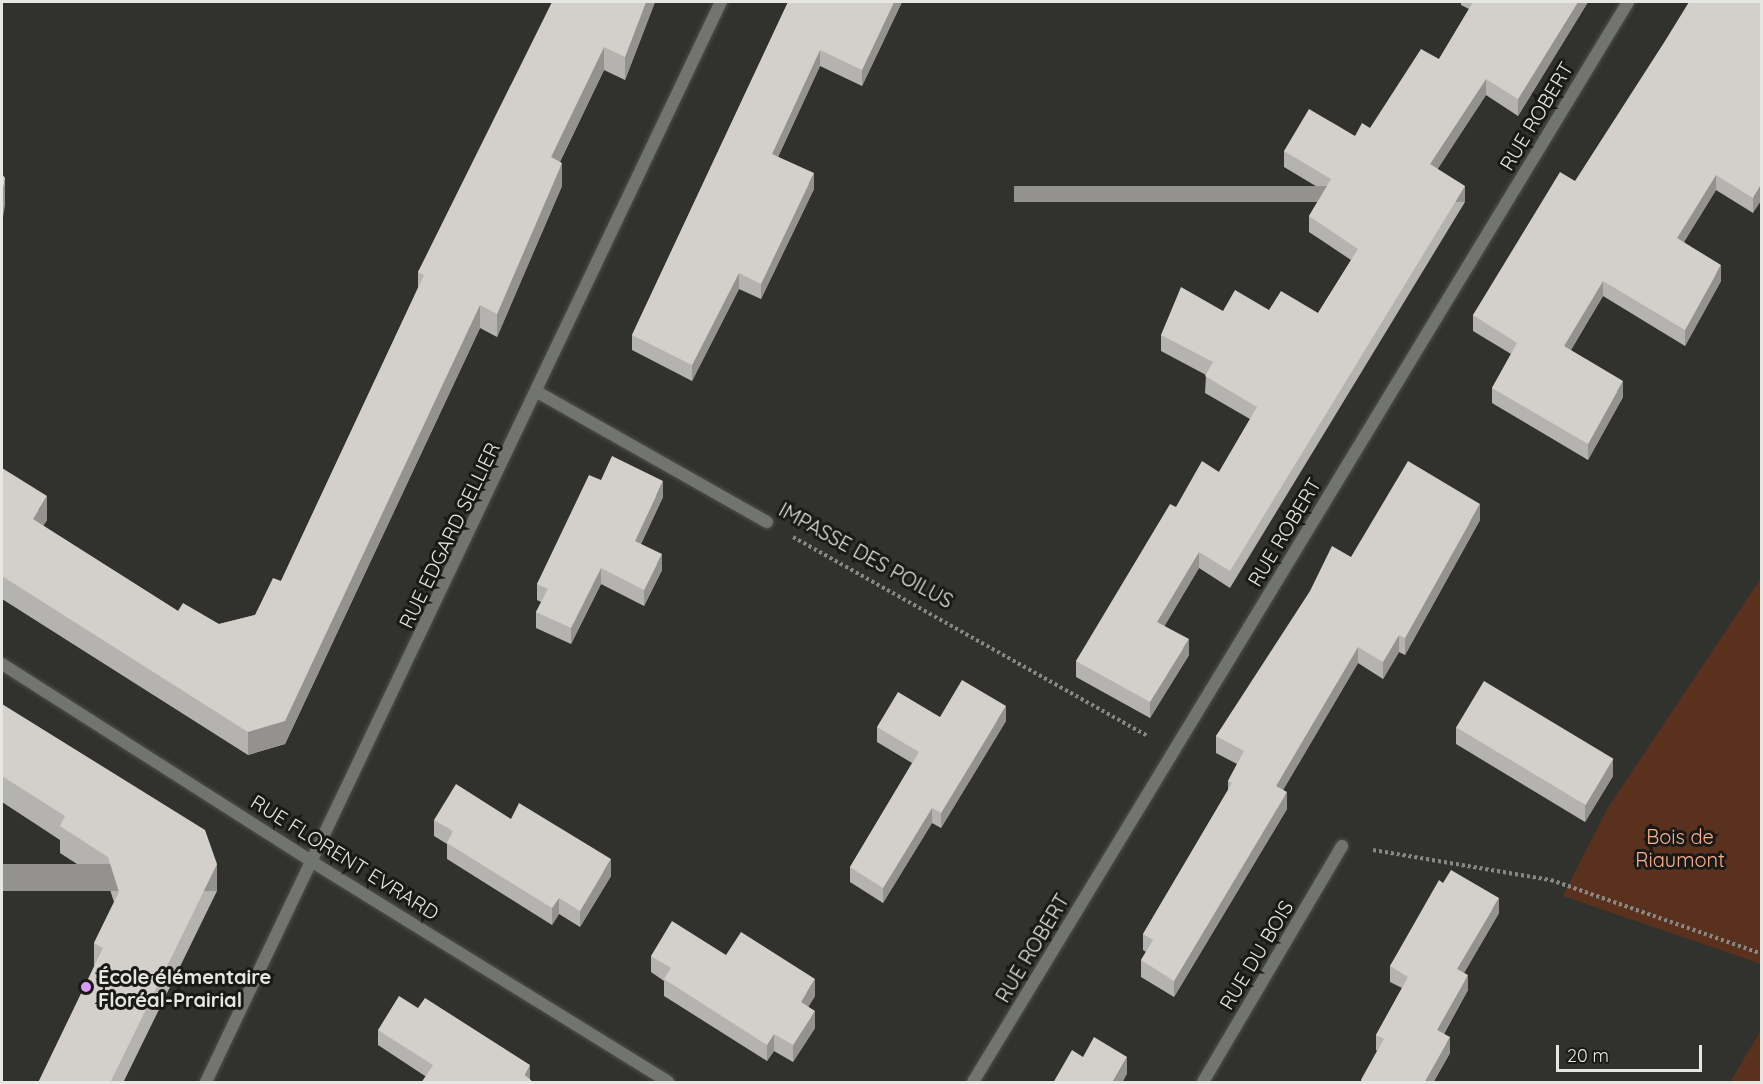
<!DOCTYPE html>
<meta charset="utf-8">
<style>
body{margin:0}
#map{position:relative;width:1763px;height:1084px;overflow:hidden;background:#31312d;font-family:Quicksand,sans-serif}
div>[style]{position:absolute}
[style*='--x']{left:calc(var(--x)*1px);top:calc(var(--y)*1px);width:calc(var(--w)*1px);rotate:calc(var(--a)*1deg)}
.green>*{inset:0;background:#5a311d}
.path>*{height:4px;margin-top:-2px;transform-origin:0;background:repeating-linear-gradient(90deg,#878783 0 3px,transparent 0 6px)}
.roads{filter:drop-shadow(0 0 2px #4e4e4a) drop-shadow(0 0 2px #4e4e4a)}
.pedestrian>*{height:12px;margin:-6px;padding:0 6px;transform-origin:6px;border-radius:6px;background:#727472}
.minor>*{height:12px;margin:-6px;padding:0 6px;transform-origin:6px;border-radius:6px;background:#727472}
.tertiary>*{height:12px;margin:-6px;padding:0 6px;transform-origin:6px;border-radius:6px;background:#727472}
.wall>*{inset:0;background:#b5b3af}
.shaded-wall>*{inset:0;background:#94928e;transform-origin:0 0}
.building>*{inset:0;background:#d3d0cb;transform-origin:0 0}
.dots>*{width:16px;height:16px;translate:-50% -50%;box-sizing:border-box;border:3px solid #191917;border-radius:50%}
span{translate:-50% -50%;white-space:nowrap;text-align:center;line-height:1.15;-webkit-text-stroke:6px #191917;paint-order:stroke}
.street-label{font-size:20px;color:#e6e6e3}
.park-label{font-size:20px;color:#fcb08c}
.poi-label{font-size:20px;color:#e6e6e3;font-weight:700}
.left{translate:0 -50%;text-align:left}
.frame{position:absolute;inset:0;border:3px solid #e6e6e3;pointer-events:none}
.scale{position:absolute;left:1556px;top:1045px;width:146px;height:27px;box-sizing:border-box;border:3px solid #e6e6e3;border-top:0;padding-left:8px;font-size:18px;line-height:21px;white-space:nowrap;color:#e6e6e3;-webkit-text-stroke:4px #191917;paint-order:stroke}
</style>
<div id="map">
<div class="green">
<i style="clip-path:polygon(1761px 578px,1761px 964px,1563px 896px,1607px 809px)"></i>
<i style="clip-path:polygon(1761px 1030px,1761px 1082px,1730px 1082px)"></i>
</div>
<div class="path">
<i style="--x:793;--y:537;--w:406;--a:29.3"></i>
<i style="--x:1373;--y:850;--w:181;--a:9.6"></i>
<i style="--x:1551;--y:880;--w:224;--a:19.3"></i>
</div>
<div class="roads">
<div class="pedestrian">
<i style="--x:2;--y:664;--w:370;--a:32.5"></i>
</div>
<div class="minor">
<i style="--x:539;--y:393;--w:262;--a:29.5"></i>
<i style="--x:314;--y:863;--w:416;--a:31.7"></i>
<i style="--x:973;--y:1082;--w:1263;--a:-58.76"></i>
<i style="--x:1203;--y:1082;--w:274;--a:-59.5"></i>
</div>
<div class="tertiary">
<i style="--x:206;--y:1082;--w:1197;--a:-64.51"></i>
</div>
</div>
<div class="wall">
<i style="clip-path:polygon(655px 2px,625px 80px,604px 70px,560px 162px,562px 186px,497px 337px,480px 328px,285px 744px,248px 755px,2px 599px,2px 468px,47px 520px,43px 526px,178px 611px,219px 624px,255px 615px,281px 581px,418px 288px,418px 272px,605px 3px)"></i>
<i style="clip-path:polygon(788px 2px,902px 2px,862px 86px,820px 66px,778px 157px,814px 189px,761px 299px,739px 289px,692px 381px,632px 350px,632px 335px)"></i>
<i style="clip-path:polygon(1461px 2px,1588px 2px,1518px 116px,1486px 95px,1437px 169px,1465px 202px,1230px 588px,1199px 568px,1164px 626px,1189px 655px,1150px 718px,1076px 677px,1076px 661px,1176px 507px,1219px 472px,1250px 419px,1205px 393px,1206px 375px,1161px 351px,1161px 335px,1223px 311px,1269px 310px,1318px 313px,1351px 260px,1309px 232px,1309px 216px,1324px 191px,1284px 167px,1284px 151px,1355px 136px,1370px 128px,1439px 59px,1469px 9px,1461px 5px)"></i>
<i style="clip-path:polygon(1761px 2px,1753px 213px,1716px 190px,1684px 242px,1721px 281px,1685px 346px,1603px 296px,1571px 350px,1623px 397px,1588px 460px,1492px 403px,1492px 388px,1511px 354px,1473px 331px,1473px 315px,1575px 181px)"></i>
<i style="clip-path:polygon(601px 480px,663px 497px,641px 544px,662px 570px,644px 606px,601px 584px,571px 644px,536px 628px,536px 612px,541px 602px,537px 600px,537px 584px)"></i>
<i style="clip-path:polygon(1480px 520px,1405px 655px,1399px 652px,1383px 679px,1358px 663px,1283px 790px,1287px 809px,1174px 997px,1141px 977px,1141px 960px,1146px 952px,1143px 950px,1143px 934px,1228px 790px,1228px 781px,1237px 764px,1216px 753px,1216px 736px,1351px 557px)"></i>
<i style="clip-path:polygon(2px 704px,217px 891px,123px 1083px,38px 1083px,94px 967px,94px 943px,114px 902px,108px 884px,60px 853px,60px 840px,2px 802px)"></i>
<i style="clip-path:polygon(940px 717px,1006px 721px,941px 828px,932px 823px,883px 903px,850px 882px,850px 867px,912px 763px,877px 742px,877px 727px)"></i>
<i style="clip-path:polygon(1456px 727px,1613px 776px,1585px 822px,1456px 744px)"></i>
<i style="clip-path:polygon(511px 819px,611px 876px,580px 927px,559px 914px,552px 925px,447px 859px,447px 844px,434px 836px,434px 820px)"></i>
<i style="clip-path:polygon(1443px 883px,1499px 913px,1464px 973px,1468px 990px,1444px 1034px,1450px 1053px,1433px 1083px,1361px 1083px,1361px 1080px,1377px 1051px,1376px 1050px,1376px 1035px,1402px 988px,1390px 982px,1390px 966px)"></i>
<i style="clip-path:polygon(726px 955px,815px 996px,808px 1007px,815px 1028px,793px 1062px,774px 1051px,767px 1061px,664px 996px,664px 981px,651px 972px,651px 956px)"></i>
<i style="clip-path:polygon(378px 1030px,530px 1079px,425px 1076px,378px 1045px)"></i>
</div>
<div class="shaded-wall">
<i style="clip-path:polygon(646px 2px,655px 2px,625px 80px,625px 57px)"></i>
<i style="clip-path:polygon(894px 2px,902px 2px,862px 86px,862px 70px)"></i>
<i style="clip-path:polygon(1578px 2px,1588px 2px,1518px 116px,1518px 99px)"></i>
<i style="clip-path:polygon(604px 47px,604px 70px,551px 180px,551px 157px)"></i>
<i style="clip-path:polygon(820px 50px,820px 66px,772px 170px,772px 154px)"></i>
<i style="clip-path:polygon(1486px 79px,1486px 95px,1430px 181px,1430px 164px)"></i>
<i style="clip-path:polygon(562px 163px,562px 186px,497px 337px,497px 314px)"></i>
<i style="clip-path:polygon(814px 173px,814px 189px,761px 299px,761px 284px)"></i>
<i style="clip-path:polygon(1716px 175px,1716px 190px,1677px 253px,1677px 238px)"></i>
<i style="clip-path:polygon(5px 178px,5px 205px,2px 223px,2px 196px)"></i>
<i style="clip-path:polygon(1761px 185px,1761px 201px,1753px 213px,1753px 198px)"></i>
<i style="left:1465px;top:186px;width:16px;height:451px;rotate:90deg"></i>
<i style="clip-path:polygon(1721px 265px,1721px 281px,1685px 346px,1685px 330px)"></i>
<i style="clip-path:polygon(739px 273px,739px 289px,692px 381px,692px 365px)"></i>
<i style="clip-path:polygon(1603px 281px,1603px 296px,1564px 361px,1564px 346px)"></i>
<i style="clip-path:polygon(480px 305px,480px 328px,285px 744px,248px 755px,248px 732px)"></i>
<i style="clip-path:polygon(1623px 381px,1623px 397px,1588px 460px,1588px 444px)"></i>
<i style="clip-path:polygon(663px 481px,663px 497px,635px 557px,635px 541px)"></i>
<i style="clip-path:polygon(47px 496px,47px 520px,33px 543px,33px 519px)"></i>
<i style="clip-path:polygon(1480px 504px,1480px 520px,1405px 655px,1405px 638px)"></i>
<i style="clip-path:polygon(1199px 552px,1199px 568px,1157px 639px,1157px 622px)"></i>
<i style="clip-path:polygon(662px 554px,662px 570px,644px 606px,644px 590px)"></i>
<i style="clip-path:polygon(601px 568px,601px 584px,571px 644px,571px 628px)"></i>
<i style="clip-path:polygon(1399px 635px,1399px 652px,1383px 679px,1383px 662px)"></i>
<i style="clip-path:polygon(1189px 639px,1189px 655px,1150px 718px,1150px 702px)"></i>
<i style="clip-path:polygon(1358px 647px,1358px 663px,1276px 802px,1276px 786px)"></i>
<i style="clip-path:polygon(1006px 706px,1006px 721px,941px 828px,941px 813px)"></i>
<i style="clip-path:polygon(1613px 759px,1613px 776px,1585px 822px,1585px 805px)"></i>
<i style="clip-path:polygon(1287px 792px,1287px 809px,1174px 997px,1174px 981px)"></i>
<i style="clip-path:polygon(932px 808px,932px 823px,883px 903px,883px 888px)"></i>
<i style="clip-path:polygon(611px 859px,611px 876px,580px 927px,580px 911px)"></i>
<i style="left:217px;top:864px;width:27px;height:244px;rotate:90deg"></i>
<i style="clip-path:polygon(559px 898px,559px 914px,552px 925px,552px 908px)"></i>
<i style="clip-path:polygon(1499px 898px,1499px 913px,1457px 985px,1457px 969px)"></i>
<i style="clip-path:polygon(1468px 975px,1468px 990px,1437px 1045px,1437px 1030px)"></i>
<i style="clip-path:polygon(815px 979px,815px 996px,801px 1019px,801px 1002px)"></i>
<i style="clip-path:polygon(815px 1011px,815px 1028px,793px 1062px,793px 1045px)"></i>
<i style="clip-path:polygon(774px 1034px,774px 1051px,767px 1061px,767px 1045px)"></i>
<i style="clip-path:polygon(1450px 1037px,1450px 1053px,1433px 1083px,1424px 1083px)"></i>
<i style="clip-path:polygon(1127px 1057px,1127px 1074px,1122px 1083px,1112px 1083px)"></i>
<i style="clip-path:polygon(530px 1065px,530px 1081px,525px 1075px)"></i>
</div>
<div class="building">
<i style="clip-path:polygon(552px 2px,601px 2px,605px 3px,606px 2px,646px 2px,625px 57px,604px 47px,551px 157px,562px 163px,497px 314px,480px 305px,285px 721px,248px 732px,2px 576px,2px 468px,47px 496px,33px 519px,178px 611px,183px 603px,219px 624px,255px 615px,273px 578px,281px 581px,424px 275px,418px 272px)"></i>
<i style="clip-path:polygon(788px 2px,894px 2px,862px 70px,820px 50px,772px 154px,814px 173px,761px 284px,739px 273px,692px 365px,632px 335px)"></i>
<i style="clip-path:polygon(1473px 2px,1578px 2px,1518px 99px,1486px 79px,1430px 164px,1465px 186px,1230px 571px,1199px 552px,1157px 622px,1189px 639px,1150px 702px,1076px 661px,1170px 504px,1176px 507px,1202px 461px,1219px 472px,1257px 407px,1205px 376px,1213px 362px,1161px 335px,1181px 287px,1223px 311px,1235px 290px,1269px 310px,1281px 291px,1318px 313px,1358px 249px,1309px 216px,1331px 179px,1284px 151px,1309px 109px,1355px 136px,1362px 123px,1370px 128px,1421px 49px,1439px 59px)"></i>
<i style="clip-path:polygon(1689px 2px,1761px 2px,1761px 185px,1753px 198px,1716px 175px,1677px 238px,1721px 265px,1685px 330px,1603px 281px,1564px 346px,1623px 381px,1588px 444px,1492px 388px,1517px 343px,1473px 315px,1560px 172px,1575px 181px,1665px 41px)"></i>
<i style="clip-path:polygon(2px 174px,5px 178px,2px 196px)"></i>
<i style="clip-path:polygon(612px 456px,663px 481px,635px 541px,662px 554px,644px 590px,601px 568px,571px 628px,536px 612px,548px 589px,537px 584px,589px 475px,601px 480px)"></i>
<i style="clip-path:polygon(1408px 461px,1480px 504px,1405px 638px,1399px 635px,1383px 662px,1358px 647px,1276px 786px,1287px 792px,1174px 981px,1141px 960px,1153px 940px,1143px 934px,1232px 783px,1228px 781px,1244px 751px,1216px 736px,1310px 591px,1332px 546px,1351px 557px)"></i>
<i style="clip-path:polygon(962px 680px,1006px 706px,941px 813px,932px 808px,883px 888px,850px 867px,919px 752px,877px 727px,898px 692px,940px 717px)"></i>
<i style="left:1484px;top:681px;width:151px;height:54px;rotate:31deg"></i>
<i style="clip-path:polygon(2px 704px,205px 830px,217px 864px,110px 1083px,38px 1083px,103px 948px,94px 943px,119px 892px,108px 857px,60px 826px,65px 816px,2px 776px)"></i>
<i style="clip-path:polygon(456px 784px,511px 819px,519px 803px,611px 859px,580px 911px,559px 898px,552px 908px,447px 843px,453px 831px,434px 820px)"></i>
<i style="clip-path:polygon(1451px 870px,1499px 898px,1457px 969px,1468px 975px,1437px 1030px,1450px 1037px,1424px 1083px,1366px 1083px,1361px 1080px,1384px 1039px,1376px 1035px,1408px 977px,1390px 966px,1439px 880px,1443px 883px)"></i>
<i style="clip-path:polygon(672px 921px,726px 955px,741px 932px,815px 979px,801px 1002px,815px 1011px,793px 1045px,774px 1034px,767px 1045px,664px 979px,671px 968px,651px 956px)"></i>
<i style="clip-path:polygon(399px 996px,418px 1008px,425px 998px,530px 1065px,525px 1075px,534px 1083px,421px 1083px,433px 1065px,378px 1030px)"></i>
<i style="clip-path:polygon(1094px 1037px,1127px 1057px,1112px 1083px,1053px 1083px,1072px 1050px,1083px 1057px)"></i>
</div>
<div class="dots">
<i style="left:86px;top:987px;background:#d99af7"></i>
</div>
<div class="street-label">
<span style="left:1536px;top:116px;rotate:-59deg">RUE ROBERT</span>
<span style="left:1284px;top:532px;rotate:-59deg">RUE ROBERT</span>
<span style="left:449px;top:535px;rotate:-64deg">RUE EDGARD SELLIER</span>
<span style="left:866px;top:555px;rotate:29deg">IMPASSE DES POILUS</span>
<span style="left:345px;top:857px;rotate:32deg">RUE FLORENT EVRARD</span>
<span style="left:1032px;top:948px;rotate:-59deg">RUE ROBERT</span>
<span style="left:1256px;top:955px;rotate:-59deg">RUE DU BOIS</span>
</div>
<div class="park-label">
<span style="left:1680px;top:848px">Bois de<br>Riaumont</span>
</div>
<div class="poi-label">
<span class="left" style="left:98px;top:988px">École élémentaire<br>Floréal-Prairial</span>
</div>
<div class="frame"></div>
<div class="scale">20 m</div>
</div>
